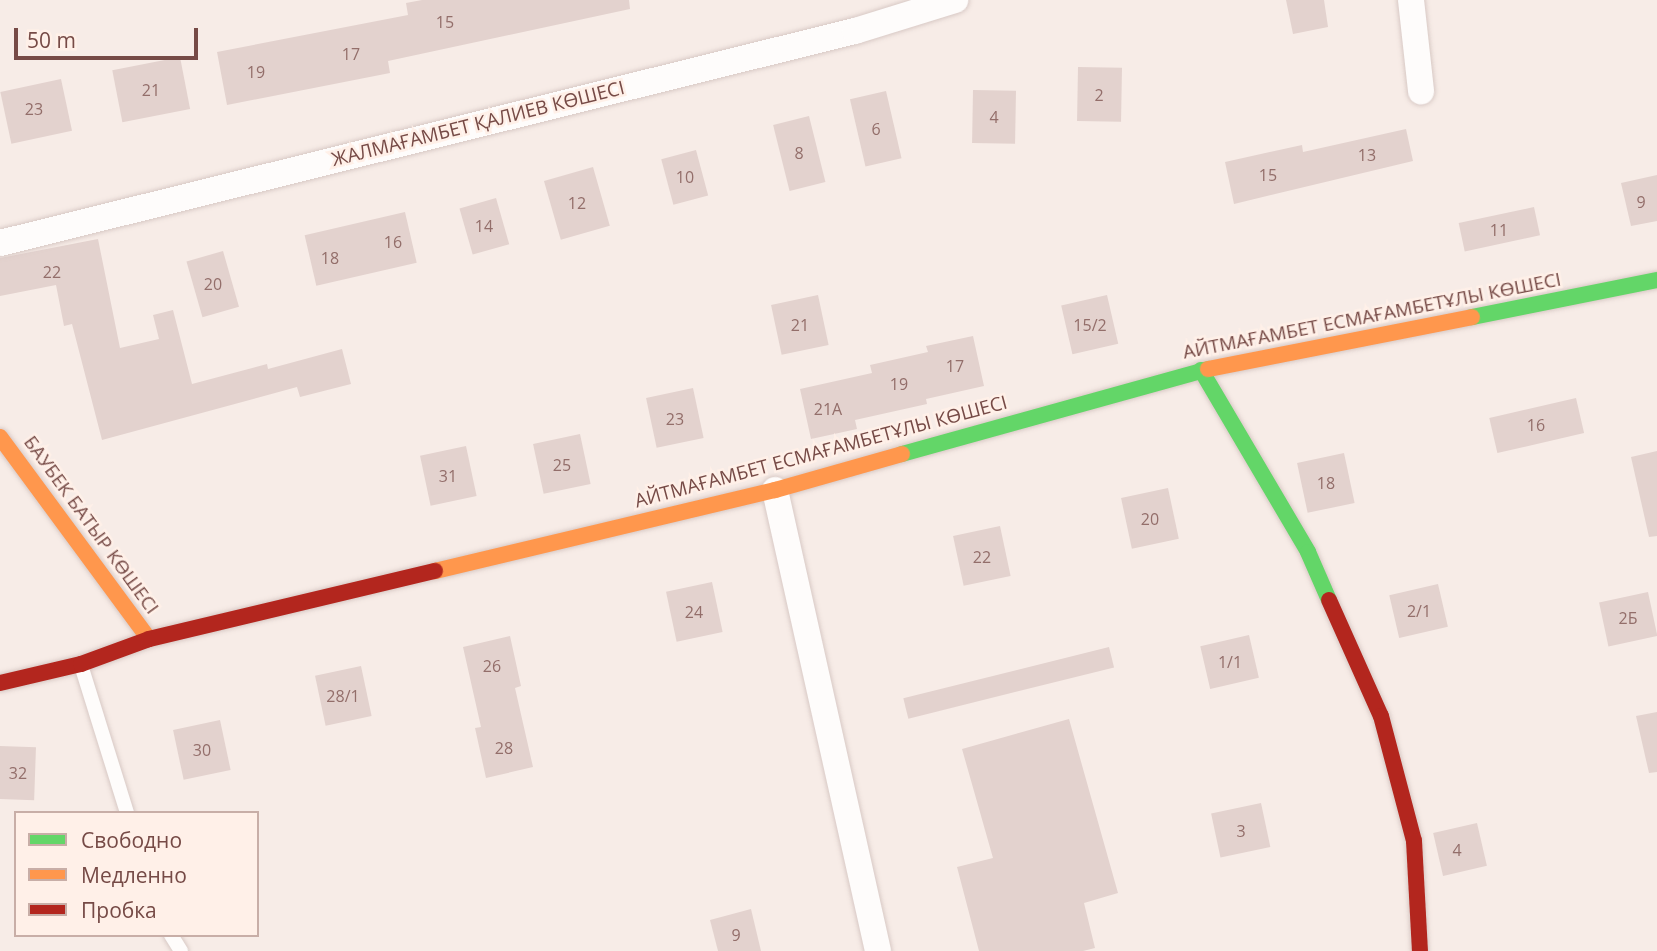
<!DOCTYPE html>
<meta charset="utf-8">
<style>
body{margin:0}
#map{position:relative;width:1657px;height:951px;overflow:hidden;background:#f7ece7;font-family:"Open Sans",sans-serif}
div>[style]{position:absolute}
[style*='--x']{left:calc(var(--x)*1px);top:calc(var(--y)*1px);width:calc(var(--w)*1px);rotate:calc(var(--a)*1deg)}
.building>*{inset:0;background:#e3d2ce;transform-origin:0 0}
.roads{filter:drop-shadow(0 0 2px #d8c9c5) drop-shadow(0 0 2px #d8c9c5)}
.lane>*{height:14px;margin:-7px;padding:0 7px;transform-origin:7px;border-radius:7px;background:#fefcfb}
.street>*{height:26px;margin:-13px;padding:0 13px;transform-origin:13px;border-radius:13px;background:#fefcfb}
.fast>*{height:16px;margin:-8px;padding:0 8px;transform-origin:8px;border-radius:8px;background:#63d668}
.slow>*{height:16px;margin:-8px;padding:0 8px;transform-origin:8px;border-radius:8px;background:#ff974d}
.jam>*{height:16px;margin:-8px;padding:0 8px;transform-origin:8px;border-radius:8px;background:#b3261e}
span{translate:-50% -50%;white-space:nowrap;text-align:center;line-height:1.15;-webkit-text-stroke:5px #fff0e8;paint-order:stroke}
.number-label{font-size:16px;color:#936e6a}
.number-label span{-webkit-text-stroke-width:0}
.street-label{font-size:19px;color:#764a46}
.legend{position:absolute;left:14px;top:811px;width:245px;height:126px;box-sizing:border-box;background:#fff0e8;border:2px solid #c8aea7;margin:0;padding:9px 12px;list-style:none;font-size:21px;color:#764a46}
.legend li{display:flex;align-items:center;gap:14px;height:35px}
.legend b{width:35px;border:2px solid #c8aea7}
.scale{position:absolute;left:14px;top:28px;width:184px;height:32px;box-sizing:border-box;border:4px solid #764a46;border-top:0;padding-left:9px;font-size:21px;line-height:24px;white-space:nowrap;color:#764a46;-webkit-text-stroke:5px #fff0e8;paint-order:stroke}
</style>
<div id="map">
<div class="building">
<i style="clip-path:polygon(422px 0,629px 0,630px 9px,388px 61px,390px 73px,227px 105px,217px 52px,408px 15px,406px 3px)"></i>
<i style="clip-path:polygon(1286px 0,1324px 0,1328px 27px,1293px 34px)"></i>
<i style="left:180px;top:57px;width:53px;height:69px;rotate:79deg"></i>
<i style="left:1078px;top:67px;width:44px;height:54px;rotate:1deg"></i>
<i style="left:61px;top:79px;width:53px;height:62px;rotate:78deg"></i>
<i style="left:973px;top:90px;width:43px;height:53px;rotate:1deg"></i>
<i style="left:886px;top:91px;width:69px;height:37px;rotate:77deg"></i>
<i style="left:809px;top:116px;width:68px;height:37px;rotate:76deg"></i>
<i style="clip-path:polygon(1406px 129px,1413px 161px,1234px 204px,1225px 162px,1302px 145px,1303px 152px)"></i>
<i style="left:696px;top:150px;width:47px;height:36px;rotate:75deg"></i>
<i style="left:593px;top:167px;width:61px;height:51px;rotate:74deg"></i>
<i style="clip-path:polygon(1657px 175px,1657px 221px,1631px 226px,1621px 183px)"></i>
<i style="left:496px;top:198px;width:48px;height:38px;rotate:74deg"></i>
<i style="left:1534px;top:207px;width:29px;height:77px;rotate:78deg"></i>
<i style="left:405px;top:212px;width:52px;height:103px;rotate:77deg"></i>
<i style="clip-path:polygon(98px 239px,120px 348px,159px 339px,153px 315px,173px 310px,192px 384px,267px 364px,268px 369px,342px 349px,351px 384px,300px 397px,297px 387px,102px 440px,72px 324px,64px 326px,56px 285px,0 296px,0 258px)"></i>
<i style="left:223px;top:251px;width:58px;height:38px;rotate:74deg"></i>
<i style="left:818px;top:295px;width:51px;height:48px;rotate:78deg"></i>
<i style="left:1107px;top:295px;width:50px;height:47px;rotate:77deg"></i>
<i style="clip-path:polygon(973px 336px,984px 386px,926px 399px,927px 404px,855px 420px,857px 429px,811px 439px,800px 389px,872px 373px,870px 365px,928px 352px,926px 346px)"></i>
<i style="left:693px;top:388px;width:51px;height:48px;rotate:78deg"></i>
<i style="left:1576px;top:398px;width:36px;height:89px;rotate:77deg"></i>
<i style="left:580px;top:434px;width:51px;height:48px;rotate:78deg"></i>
<i style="left:466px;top:446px;width:51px;height:47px;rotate:78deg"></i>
<i style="clip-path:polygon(1657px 451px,1657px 536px,1649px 537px,1631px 457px)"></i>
<i style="left:1344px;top:453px;width:51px;height:48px;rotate:78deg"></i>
<i style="left:1168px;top:488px;width:52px;height:48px;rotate:78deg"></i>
<i style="left:1000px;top:526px;width:51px;height:48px;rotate:78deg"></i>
<i style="left:712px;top:582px;width:51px;height:47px;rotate:78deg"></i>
<i style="left:1438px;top:584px;width:44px;height:50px;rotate:77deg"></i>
<i style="left:1648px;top:592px;width:45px;height:50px;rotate:78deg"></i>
<i style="left:1249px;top:635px;width:44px;height:50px;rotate:77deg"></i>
<i style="clip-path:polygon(510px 636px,521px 686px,515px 688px,533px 767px,486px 778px,475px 728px,481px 727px,463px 647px)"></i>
<i style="left:1109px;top:647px;width:21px;height:212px;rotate:76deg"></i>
<i style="left:361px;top:666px;width:51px;height:47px;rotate:78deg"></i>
<i style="clip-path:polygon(1657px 712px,1657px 772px,1649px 773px,1636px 716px)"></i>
<i style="clip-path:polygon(1069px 719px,1118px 893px,1084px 903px,1095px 948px,1083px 951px,979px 951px,957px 867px,993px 858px,962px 749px)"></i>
<i style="left:220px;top:720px;width:51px;height:48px;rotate:78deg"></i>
<i style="left:0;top:746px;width:36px;height:53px;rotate:2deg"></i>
<i style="left:1261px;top:803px;width:45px;height:51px;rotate:78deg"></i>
<i style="left:1477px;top:823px;width:44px;height:45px;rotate:77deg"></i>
<i style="clip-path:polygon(751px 909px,761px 951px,718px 951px,710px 920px)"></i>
</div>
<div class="roads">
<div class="lane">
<i style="--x:81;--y:665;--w:155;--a:72.7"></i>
<i style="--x:171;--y:935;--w:19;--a:58"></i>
</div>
<div class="street">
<i style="--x:1411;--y:0;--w:92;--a:83.7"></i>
<i style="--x:0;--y:243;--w:881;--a:-13.93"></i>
<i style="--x:855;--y:31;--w:105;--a:-17.2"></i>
<i style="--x:775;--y:490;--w:472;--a:77.4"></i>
</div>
<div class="fast">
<i style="--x:1472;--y:317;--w:189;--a:-11.3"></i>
<i style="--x:1201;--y:370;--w:211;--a:59.5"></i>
<i style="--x:1308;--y:552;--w:52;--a:66.4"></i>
<i style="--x:902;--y:454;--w:318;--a:-15.5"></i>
</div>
<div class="slow">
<i style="--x:1208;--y:369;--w:269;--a:-11.1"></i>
<i style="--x:0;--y:437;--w:251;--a:53.6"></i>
<i style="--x:435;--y:571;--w:350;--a:-13.4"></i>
<i style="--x:775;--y:490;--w:132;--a:-15.8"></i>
</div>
<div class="jam">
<i style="--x:1329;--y:600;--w:127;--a:65.9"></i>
<i style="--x:1381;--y:716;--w:129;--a:75.2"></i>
<i style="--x:1414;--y:841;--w:110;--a:86.9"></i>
<i style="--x:0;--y:683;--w:83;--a:-13.2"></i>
<i style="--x:81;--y:664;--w:72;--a:-20.2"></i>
<i style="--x:149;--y:639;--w:294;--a:-13.4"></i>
</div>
</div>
<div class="number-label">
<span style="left:445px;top:22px">15</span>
<span style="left:351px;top:54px">17</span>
<span style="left:256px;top:72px">19</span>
<span style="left:151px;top:90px">21</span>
<span style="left:1099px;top:95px">2</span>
<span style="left:34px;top:109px">23</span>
<span style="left:994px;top:117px">4</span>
<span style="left:876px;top:129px">6</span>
<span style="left:799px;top:153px">8</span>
<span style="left:1367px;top:155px">13</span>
<span style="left:1268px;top:175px">15</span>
<span style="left:685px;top:177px">10</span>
<span style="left:1641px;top:202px">9</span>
<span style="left:577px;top:203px">12</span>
<span style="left:484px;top:226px">14</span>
<span style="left:1499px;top:230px">11</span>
<span style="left:393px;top:242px">16</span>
<span style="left:330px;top:258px">18</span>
<span style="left:52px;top:272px">22</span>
<span style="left:213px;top:284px">20</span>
<span style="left:800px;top:325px">21</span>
<span style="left:1090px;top:325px">15/2</span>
<span style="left:955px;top:366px">17</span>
<span style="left:899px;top:384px">19</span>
<span style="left:828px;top:409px">21А</span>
<span style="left:675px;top:419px">23</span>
<span style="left:1536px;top:425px">16</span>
<span style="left:562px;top:465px">25</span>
<span style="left:448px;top:476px">31</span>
<span style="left:1326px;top:483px">18</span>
<span style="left:1150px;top:519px">20</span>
<span style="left:982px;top:557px">22</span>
<span style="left:1419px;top:611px">2/1</span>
<span style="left:694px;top:612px">24</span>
<span style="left:1628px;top:618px">2Б</span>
<span style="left:1230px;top:662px">1/1</span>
<span style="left:492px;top:666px">26</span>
<span style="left:343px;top:696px">28/1</span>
<span style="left:504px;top:748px">28</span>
<span style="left:202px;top:750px">30</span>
<span style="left:18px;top:773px">32</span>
<span style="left:1241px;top:831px">3</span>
<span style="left:1457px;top:850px">4</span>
<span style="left:736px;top:935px">9</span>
</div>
<div class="street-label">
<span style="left:478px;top:124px;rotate:-14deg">ЖАЛМАҒАМБЕТ ҚАЛИЕВ КӨШЕСІ</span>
<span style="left:1372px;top:316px;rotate:-11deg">АЙТМАҒАМБЕТ ЕСМАҒАМБЕТҰЛЫ КӨШЕСІ</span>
<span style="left:821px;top:452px;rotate:-15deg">АЙТМАҒАМБЕТ ЕСМАҒАМБЕТҰЛЫ КӨШЕСІ</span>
<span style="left:91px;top:525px;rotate:54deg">БАУБЕК БАТЫР КӨШЕСІ</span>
</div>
<ul class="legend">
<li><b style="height:9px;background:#63d668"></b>Свободно</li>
<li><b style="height:9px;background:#ff974d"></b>Медленно</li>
<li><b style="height:9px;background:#b3261e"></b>Пробка</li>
</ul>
<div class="scale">50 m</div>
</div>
